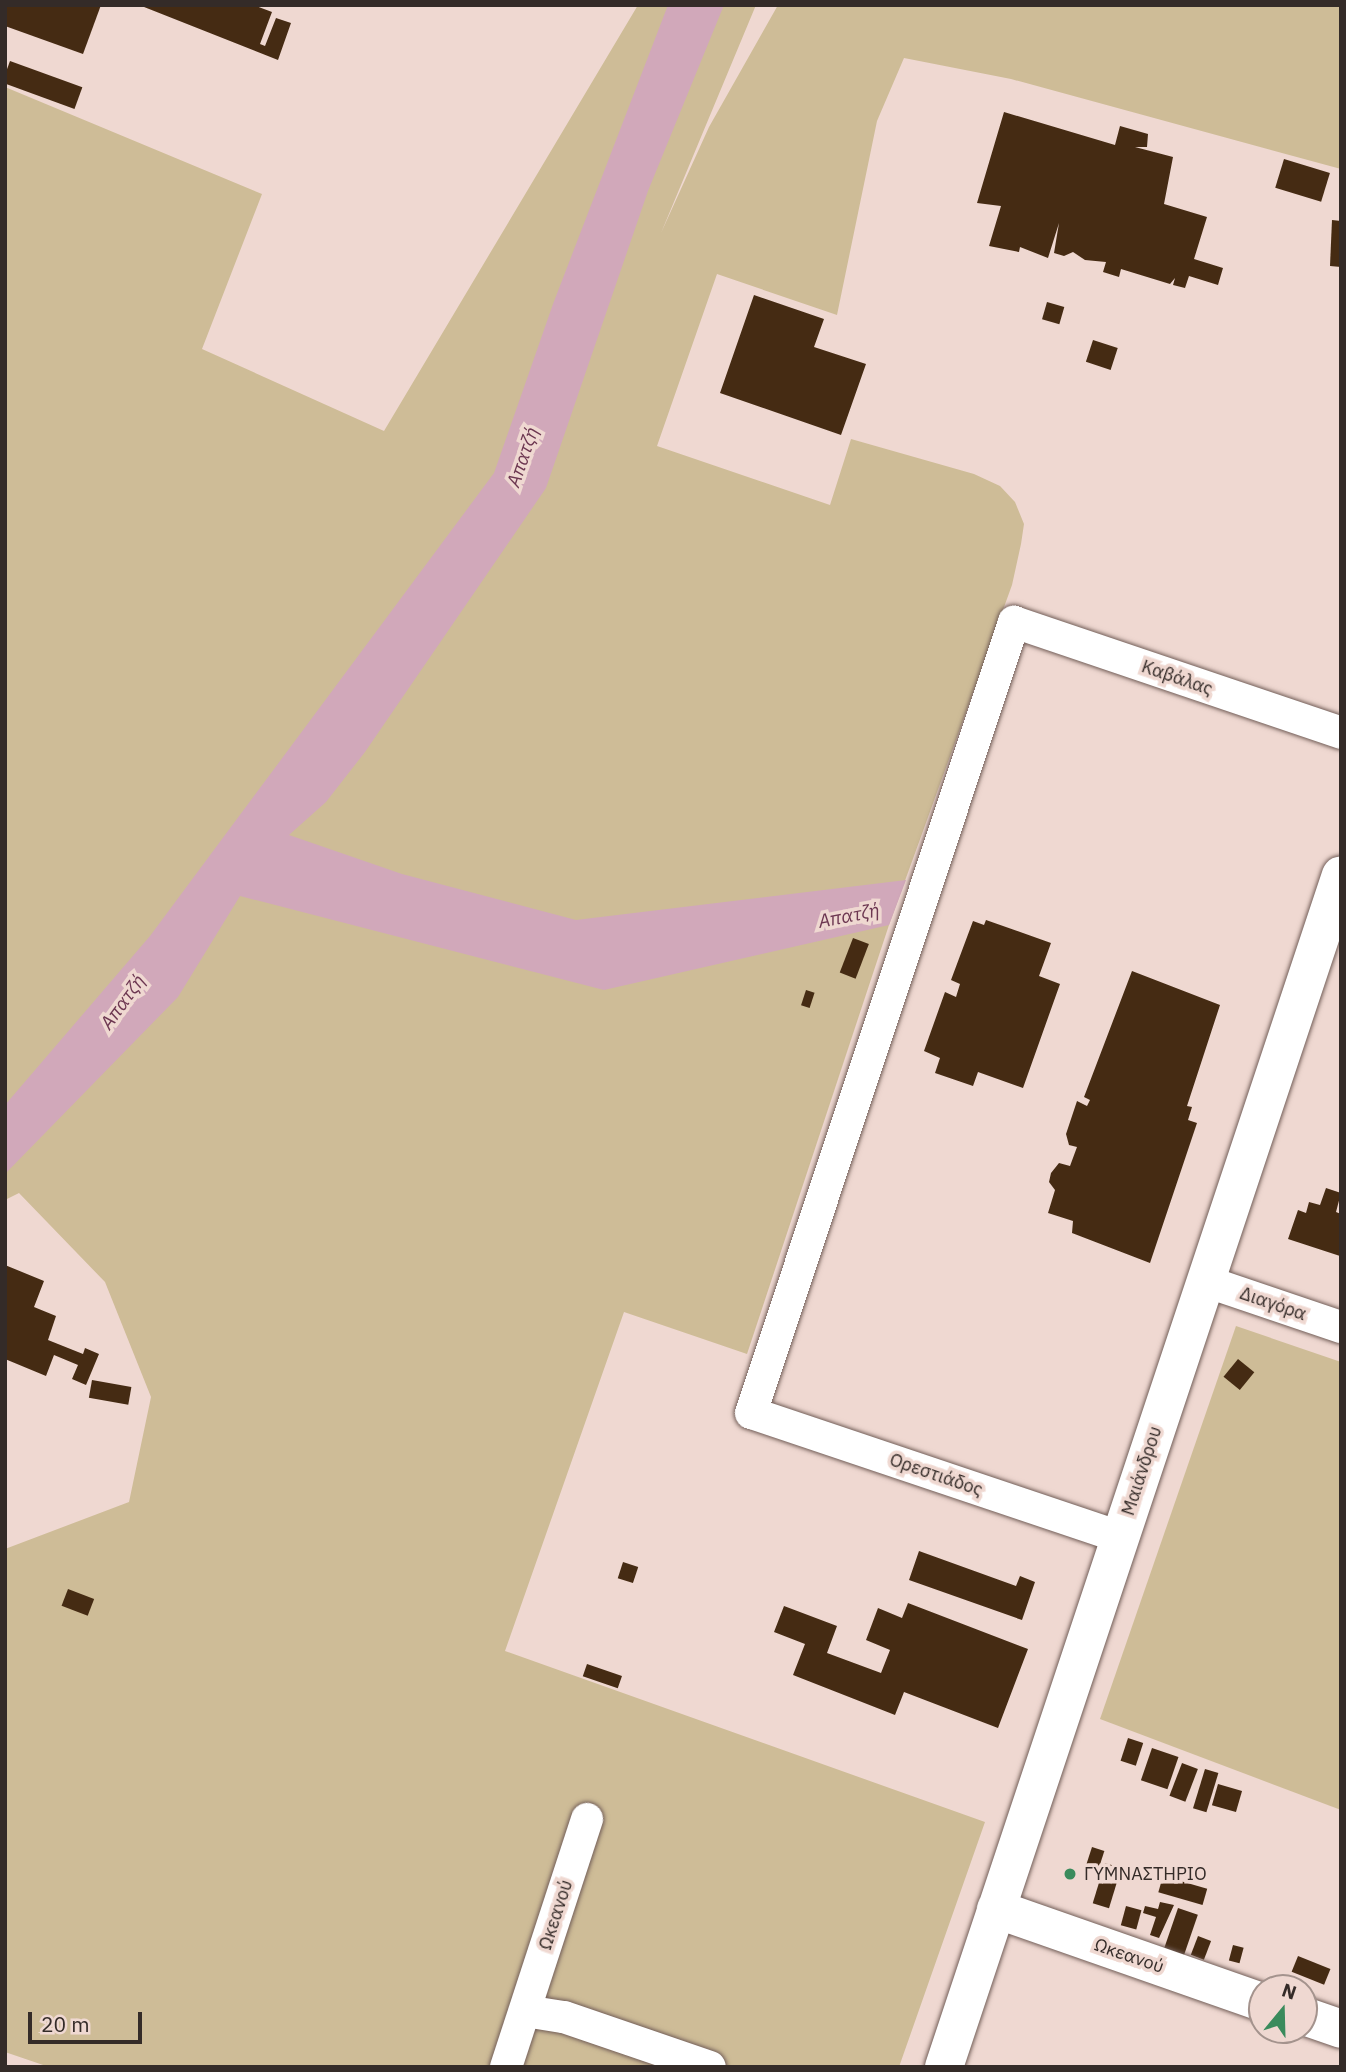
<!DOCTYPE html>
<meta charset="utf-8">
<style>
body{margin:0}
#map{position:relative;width:1346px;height:2072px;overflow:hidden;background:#efd8d1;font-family:"IBM Plex Sans",sans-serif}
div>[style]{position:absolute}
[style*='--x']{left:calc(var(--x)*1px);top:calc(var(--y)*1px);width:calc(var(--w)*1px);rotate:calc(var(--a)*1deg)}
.green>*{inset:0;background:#cebc97}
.water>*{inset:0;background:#d1a8ba}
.building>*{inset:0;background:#452b13;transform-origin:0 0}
.roads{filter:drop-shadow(0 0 2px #725e58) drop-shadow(0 0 2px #725e58)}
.minor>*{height:32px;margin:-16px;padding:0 16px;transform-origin:16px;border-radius:16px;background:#fff}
.tertiary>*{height:38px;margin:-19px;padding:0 19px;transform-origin:19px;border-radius:19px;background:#fff}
.secondary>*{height:38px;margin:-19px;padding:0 19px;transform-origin:19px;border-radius:19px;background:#fff}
.dots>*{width:19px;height:19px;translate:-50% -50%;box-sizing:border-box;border:4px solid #efd8d1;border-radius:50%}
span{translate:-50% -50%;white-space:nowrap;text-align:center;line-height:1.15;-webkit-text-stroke:7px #efd8d1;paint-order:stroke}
.street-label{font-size:18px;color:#342b28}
.poi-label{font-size:18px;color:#342b28}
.left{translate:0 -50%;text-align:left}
.water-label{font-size:19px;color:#6d3751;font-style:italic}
.frame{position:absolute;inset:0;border:7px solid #342b28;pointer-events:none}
.north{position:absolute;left:1248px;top:1974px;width:70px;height:70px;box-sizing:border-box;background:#efd8d1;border:2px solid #a4938d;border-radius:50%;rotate:19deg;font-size:19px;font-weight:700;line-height:28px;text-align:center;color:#342b28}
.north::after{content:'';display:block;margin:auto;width:24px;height:32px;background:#3a8b5c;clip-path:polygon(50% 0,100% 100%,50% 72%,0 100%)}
.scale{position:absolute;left:28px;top:2012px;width:114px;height:32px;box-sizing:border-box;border:4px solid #342b28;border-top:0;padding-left:9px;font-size:21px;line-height:24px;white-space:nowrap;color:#342b28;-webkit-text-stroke:5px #efd8d1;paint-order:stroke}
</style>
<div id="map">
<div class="green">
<i style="clip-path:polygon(638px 5px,756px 5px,661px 233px,709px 127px,778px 5px,1341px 5px,1341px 169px,1011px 79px,904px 58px,877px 121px,837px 315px,717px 274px,657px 446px,830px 505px,851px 439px,974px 474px,1000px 486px,1015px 502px,1024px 524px,1021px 544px,1012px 585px,889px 925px,747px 1354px,624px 1312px,505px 1651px,985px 1822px,899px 2067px,49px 2067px,5px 2052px,5px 1549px,129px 1502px,151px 1397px,105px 1282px,19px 1193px,5px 1200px,5px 87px,262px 194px,202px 349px,384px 431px)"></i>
<i style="clip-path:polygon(1236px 1326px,1341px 1362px,1341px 1810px,1100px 1719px)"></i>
</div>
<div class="water">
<i style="clip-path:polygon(668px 5px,724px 5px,648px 191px,546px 488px,365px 752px,326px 802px,289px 835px,402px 874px,576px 920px,906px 880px,889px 925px,604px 990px,240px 896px,178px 997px,5px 1174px,5px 1105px,150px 936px,494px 473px,553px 304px)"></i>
</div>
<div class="building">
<i style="clip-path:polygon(5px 5px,101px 5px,83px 54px,5px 26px)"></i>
<i style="clip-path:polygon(139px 5px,253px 5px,272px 12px,260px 44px,265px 46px,276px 18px,291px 23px,278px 60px)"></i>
<i style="left:10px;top:61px;width:77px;height:23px;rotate:20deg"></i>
<i style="clip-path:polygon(1004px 112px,1115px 145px,1120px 126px,1148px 134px,1147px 147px,1135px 147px,1173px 157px,1164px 204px,1207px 217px,1194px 259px,1223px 268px,1218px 285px,1189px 276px,1185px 288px,1173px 285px,1175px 278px,1170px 284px,1121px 269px,1119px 277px,1103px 272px,1106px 262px,1085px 260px,1073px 252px,1064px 256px,1054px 253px,1059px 223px,1048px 258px,1020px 247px,1019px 252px,989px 246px,1001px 206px,977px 203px)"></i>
<i style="left:1284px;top:159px;width:48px;height:30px;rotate:17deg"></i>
<i style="clip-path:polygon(1332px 220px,1341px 221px,1341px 267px,1330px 266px)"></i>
<i style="clip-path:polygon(754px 295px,824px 319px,814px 347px,866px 364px,841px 435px,720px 393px)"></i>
<i style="left:1047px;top:302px;width:18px;height:18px;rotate:16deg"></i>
<i style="left:1093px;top:340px;width:26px;height:23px;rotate:18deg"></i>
<i style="clip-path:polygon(986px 920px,1051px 943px,1039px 976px,1060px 984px,1023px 1088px,978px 1072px,973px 1086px,935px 1073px,940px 1058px,924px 1051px,945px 992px,956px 997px,960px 984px,951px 980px,973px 921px,984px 925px)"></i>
<i style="left:853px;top:938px;width:17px;height:37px;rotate:21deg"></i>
<i style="clip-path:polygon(1132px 971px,1220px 1005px,1187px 1106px,1192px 1107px,1188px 1120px,1197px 1123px,1150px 1263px,1072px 1233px,1073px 1221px,1048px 1213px,1055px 1190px,1049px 1182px,1051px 1173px,1059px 1163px,1070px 1166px,1077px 1147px,1069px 1145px,1066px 1134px,1077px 1101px,1087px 1106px,1090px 1100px,1084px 1097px)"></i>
<i style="left:806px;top:990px;width:9px;height:16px;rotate:18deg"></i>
<i style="clip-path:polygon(1326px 1188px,1341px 1193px,1336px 1212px,1341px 1214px,1340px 1256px,1288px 1239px,1298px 1210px,1306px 1213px,1309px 1202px,1320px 1205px)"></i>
<i style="clip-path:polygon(5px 1265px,44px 1281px,34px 1307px,56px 1316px,48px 1340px,83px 1354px,85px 1348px,99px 1354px,86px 1385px,72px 1379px,78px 1365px,54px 1355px,46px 1376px,5px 1359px)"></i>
<i style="left:1238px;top:1359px;width:21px;height:23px;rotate:39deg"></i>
<i style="left:92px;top:1380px;width:40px;height:18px;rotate:10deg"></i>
<i style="clip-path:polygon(919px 1551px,1016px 1586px,1020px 1576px,1035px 1582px,1022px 1620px,909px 1580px)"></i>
<i style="left:623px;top:1562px;width:16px;height:17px;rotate:18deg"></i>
<i style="left:68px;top:1589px;width:28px;height:18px;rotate:21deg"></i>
<i style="clip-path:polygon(908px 1603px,1028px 1649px,998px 1728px,904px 1692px,895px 1715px,793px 1675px,805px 1644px,774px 1632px,784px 1606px,837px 1626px,827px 1653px,881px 1673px,890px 1650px,866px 1640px,878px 1608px,902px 1618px)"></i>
<i style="left:587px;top:1664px;width:37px;height:13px;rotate:19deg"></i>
<i style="left:1128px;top:1738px;width:16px;height:24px;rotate:18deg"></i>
<i style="left:1152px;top:1748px;width:28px;height:34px;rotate:19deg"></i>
<i style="left:1182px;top:1763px;width:17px;height:35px;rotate:21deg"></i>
<i style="left:1205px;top:1769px;width:14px;height:41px;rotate:17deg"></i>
<i style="left:1218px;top:1784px;width:25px;height:22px;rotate:16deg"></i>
<i style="left:1092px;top:1847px;width:13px;height:22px;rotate:18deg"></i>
<i style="left:1105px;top:1863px;width:17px;height:42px;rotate:17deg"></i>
<i style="left:1163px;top:1876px;width:46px;height:17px;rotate:16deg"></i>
<i style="clip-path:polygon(1160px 1902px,1174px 1905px,1159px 1938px,1150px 1935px,1156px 1917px,1143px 1913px,1145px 1906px,1158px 1909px)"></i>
<i style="left:1126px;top:1906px;width:16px;height:20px;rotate:15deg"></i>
<i style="left:1178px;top:1908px;width:21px;height:48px;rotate:19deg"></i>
<i style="left:1198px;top:1936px;width:14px;height:20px;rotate:21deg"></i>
<i style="left:1233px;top:1945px;width:11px;height:16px;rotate:15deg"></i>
<i style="left:1298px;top:1956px;width:35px;height:17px;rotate:22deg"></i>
</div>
<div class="roads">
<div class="minor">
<i style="--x:1205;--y:1281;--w:144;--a:18.7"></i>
<i style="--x:1120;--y:1537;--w:389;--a:-161.4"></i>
<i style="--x:751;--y:1413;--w:834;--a:-71.61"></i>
<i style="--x:1014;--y:622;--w:345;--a:18.7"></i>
<i style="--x:525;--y:2011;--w:39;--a:9"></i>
<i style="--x:564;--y:2017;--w:154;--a:18.9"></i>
<i style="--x:506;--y:2067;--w:261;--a:-71.9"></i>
</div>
<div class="tertiary">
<i style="--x:996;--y:1909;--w:282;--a:19.3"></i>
<i style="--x:1304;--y:2016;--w:39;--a:19"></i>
</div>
<div class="secondary">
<i style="--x:944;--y:2067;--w:1256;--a:-71.58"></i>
</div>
</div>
<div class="dots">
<i style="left:1070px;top:1874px;background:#3a8b5c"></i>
</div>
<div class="street-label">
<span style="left:1177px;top:678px;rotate:19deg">Καβάλας</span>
<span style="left:1273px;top:1304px;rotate:19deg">Διαγόρα</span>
<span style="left:1142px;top:1471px;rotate:-72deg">Μαιάνδρου</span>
<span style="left:936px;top:1475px;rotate:19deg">Ορεστιάδος</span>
<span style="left:556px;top:1915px;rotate:-72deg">Ωκεανού</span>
<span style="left:1129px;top:1956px;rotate:19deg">Ωκεανού</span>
</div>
<div class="poi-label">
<span class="left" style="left:1084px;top:1874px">ΓΥΜΝΑΣΤΗΡΙΟ</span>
</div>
<div class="water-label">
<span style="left:523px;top:457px;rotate:-71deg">Απατζή</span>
<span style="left:849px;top:916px;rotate:-11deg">Απατζή</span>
<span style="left:123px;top:1002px;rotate:-54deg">Απατζή</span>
</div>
<div class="frame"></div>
<div class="north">N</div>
<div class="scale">20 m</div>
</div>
